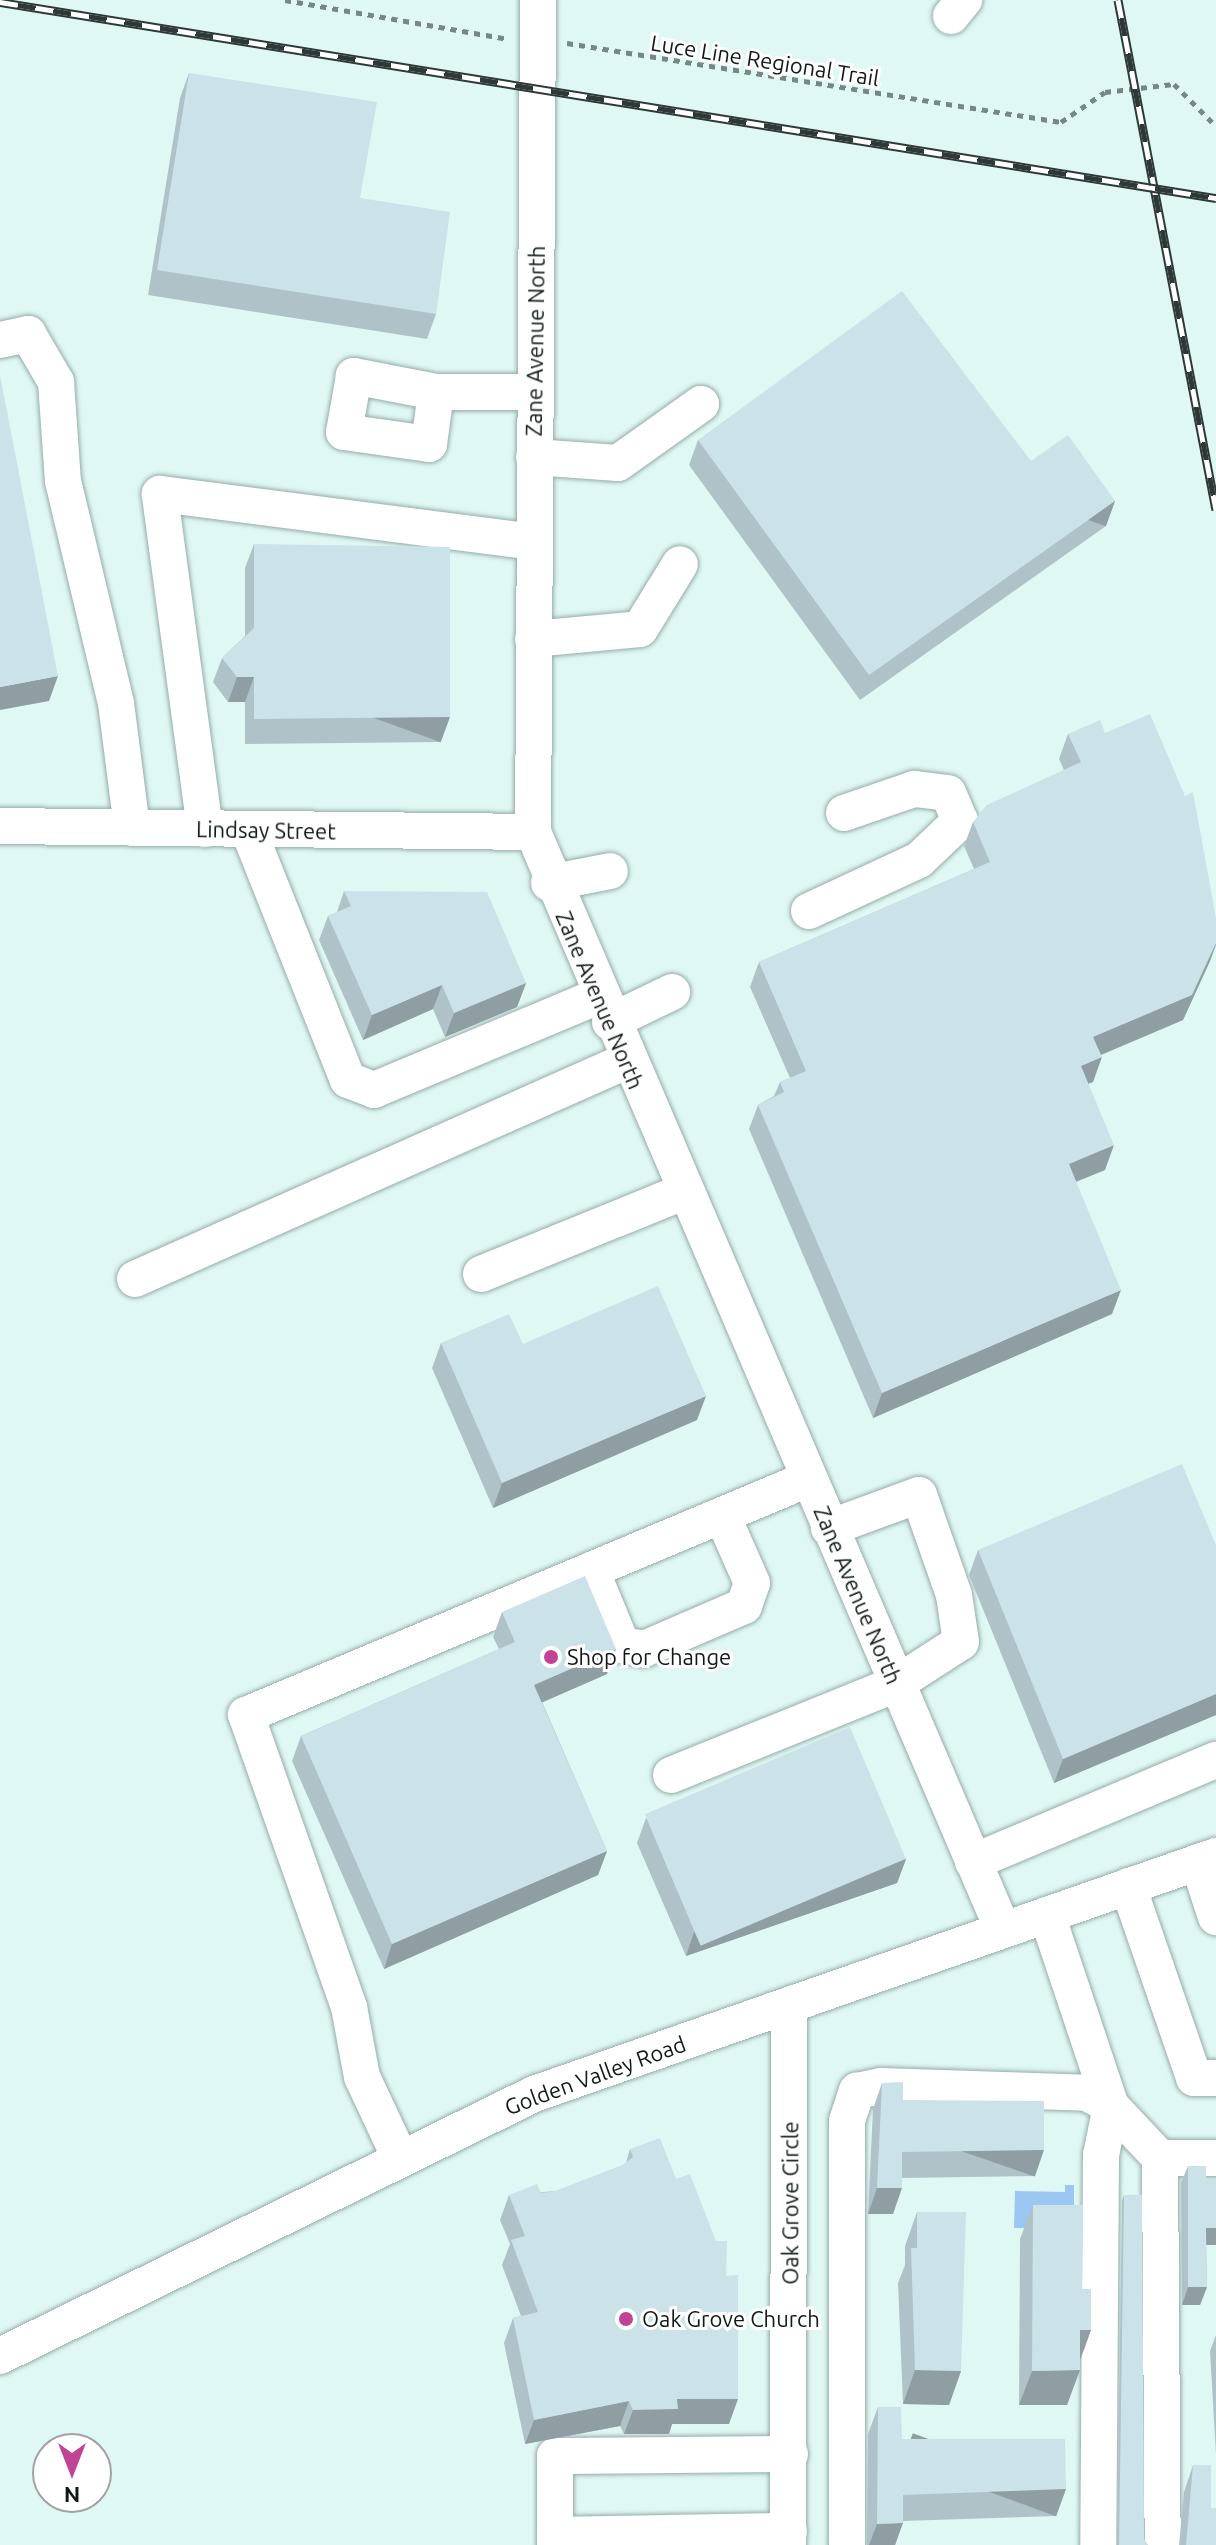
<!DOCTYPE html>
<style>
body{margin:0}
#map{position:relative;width:1216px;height:2545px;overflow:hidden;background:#e0f8f4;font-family:Ubuntu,sans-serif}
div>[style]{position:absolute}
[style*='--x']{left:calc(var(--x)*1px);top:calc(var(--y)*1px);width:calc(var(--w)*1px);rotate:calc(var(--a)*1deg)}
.water>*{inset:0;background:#9bc7f2}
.path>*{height:5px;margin-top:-2.5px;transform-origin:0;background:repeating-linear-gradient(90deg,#768784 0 6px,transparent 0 12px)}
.roads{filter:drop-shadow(0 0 2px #95aca8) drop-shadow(0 0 2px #95aca8)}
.minor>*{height:36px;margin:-18px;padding:0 18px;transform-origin:18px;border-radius:18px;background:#fff}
.rail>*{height:9px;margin-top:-4.5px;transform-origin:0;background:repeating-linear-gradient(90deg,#fff 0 18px,#2e3937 0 36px);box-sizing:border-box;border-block:2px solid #2e3937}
.wall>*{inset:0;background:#afc2c8}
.shaded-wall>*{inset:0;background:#8e9ea2;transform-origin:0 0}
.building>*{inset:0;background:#cbe2e8;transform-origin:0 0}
.dots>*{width:22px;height:22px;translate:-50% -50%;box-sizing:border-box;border:4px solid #fff;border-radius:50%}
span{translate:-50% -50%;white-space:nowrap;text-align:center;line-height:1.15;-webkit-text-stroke:6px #fff;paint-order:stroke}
.street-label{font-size:22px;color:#101917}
.poi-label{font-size:22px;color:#101917}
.left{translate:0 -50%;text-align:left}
.north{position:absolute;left:32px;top:2433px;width:80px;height:80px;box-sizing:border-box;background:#fff;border:2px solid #9fa3a2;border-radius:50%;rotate:180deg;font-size:22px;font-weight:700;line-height:32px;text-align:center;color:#101917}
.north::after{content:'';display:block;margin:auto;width:28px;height:36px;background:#c14494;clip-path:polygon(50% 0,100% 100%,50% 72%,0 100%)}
</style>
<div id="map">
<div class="water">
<i style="clip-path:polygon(1065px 2185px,1074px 2185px,1074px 2229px,1014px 2228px,1015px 2191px,1065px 2192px)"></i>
</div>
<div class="path">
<i style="--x:285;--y:0;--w:227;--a:9.9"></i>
<i style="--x:567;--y:43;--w:500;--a:9.09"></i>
<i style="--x:1061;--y:122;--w:53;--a:-34.3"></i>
<i style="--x:1105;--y:92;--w:69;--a:-6.6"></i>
<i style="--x:1174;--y:84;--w:59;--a:45"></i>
</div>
<div class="roads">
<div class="minor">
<i style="--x:538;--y:0;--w:832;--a:90.34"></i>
<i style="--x:533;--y:832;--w:1194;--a:66.83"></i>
<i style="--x:951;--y:16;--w:21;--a:-51"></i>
<i style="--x:0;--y:340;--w:29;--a:-12"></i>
<i style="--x:28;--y:334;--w:56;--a:59.7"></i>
<i style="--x:56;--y:382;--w:99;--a:86"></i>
<i style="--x:63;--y:481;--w:228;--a:76.6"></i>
<i style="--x:116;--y:703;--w:126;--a:82.7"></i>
<i style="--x:436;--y:392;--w:84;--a:-169"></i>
<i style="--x:354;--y:376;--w:57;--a:100.1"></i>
<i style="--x:344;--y:432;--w:86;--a:8"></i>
<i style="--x:429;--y:444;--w:52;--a:-82.3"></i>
<i style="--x:436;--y:392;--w:99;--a:0"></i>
<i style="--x:534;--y:457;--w:84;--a:4.1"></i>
<i style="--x:618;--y:463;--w:102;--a:-35.4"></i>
<i style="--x:533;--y:639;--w:107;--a:-5.3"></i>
<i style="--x:640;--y:629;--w:76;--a:-58.4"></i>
<i style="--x:0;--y:826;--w:533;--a:0.64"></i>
<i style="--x:205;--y:829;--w:338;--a:-97.7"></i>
<i style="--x:160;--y:494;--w:376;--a:7.3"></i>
<i style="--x:248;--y:829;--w:270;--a:68.3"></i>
<i style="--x:348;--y:1080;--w:28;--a:21"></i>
<i style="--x:374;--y:1090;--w:244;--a:-22.7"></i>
<i style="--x:549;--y:883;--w:62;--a:-11.1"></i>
<i style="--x:809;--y:911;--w:121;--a:-24.9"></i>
<i style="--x:919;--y:860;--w:57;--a:-43.6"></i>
<i style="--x:960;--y:821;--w:30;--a:-113"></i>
<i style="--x:948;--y:793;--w:34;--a:-173"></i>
<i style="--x:914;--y:789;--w:74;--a:161.1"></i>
<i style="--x:610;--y:1022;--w:69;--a:-25.8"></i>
<i style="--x:481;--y:1274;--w:218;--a:-22.1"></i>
<i style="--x:135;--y:1279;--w:537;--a:-23.94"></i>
<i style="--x:591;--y:1570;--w:81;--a:67.5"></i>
<i style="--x:622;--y:1645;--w:22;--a:10"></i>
<i style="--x:644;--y:1649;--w:109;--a:-23.3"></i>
<i style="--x:744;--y:1606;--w:24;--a:-71"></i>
<i style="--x:752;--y:1583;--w:74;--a:-113.8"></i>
<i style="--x:671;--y:1775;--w:243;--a:-22"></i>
<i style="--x:896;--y:1684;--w:77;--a:-32.9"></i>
<i style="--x:961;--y:1642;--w:48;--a:-98.5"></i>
<i style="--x:954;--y:1595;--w:106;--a:-109.3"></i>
<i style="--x:919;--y:1495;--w:96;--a:159.9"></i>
<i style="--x:973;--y:1862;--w:264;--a:-22.8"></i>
<i style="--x:1198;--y:1862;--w:58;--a:71.9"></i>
<i style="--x:1128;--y:1886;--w:203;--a:71"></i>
<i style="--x:1194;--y:2078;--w:22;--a:0"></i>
<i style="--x:1047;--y:1915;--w:201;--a:71.5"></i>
<i style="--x:1111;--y:2106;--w:50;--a:101.5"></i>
<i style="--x:1101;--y:2155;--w:390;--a:90.4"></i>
<i style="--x:400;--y:2158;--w:89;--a:-115.1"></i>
<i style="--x:362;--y:2077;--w:71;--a:-100.5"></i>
<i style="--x:349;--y:2007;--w:310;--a:-109.4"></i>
<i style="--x:246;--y:1715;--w:610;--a:-22.78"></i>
<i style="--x:1160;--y:2158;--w:56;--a:0"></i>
<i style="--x:0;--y:2356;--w:595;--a:-26.13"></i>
<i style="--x:534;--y:2094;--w:722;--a:-19.24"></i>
<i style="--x:555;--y:2535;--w:234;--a:-1"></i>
<i style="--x:555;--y:2545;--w:89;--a:-90"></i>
<i style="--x:555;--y:2456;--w:235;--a:-0.5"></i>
<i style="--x:788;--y:2545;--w:540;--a:-89.89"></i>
<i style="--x:847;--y:2545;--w:424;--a:-90"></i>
<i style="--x:847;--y:2121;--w:32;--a:-72"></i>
<i style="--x:857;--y:2091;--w:25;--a:-12"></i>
<i style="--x:881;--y:2086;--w:206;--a:1.9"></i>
<i style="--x:1087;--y:2093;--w:27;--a:28"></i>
<i style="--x:1111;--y:2106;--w:71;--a:46.7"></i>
<i style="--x:1160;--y:2158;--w:387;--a:89.6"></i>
</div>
</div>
<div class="rail">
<i style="--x:1118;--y:0;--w:519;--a:79.12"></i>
<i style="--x:0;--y:2;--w:1232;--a:9.16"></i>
</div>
<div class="wall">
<i style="clip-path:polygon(189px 73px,360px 198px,436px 314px,427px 339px,148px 295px,180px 98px)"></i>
<i style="clip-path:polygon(698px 440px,1031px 461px,1115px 501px,1106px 526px,860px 700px,689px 465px)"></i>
<i style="clip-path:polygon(254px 544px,441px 742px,245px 744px,245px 702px,228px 702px,213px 682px,222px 658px,245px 636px,245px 568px)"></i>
<i style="clip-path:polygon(1105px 733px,1216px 918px,1216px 946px,1210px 961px,1183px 1020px,1101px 1055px,1093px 1082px,1088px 1083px,1105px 1170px,1076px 1182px,1112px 1314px,873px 1418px,749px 1129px,758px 1105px,774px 1096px,780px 1082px,790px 1078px,750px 987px,759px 962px,974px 869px,964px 846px,973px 822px,1064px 770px,1059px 759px,1068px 734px)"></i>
<i style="clip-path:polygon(344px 891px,526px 983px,517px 1007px,445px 1037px,433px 1009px,363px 1040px,319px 940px,328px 916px,337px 912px)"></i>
<i style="clip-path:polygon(441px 1343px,697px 1420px,493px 1508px,432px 1368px)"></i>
<i style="clip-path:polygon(1216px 1545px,1216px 1715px,1054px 1783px,969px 1575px,978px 1550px)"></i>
<i style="clip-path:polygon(502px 1612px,607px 1674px,542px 1702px,607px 1851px,598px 1875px,384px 1969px,292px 1761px,301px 1736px,499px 1649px,493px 1637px)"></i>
<i style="clip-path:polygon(646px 1818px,906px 1859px,897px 1883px,686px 1956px,637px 1843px)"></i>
<i style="clip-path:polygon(882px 2083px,903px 2100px,1035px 2176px,902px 2178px,893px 2214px,868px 2214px,873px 2109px)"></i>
<i style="clip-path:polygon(630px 2149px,676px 2179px,726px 2276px,729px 2424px,672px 2424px,669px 2434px,624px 2434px,620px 2426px,525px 2444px,504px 2343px,513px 2318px,521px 2316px,502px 2265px,510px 2244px,500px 2220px,509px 2195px,556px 2191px,621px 2166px,626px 2163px)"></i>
<i style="clip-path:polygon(1188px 2166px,1206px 2179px,1216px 2245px,1206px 2245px,1207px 2287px,1200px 2305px,1182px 2305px,1181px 2183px)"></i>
<i style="clip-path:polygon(1124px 2195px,1144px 2539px,1148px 2545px,1117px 2545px,1122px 2201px)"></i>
<i style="clip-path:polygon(1033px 2205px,1082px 2289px,1091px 2330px,1080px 2361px,1067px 2405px,1019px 2405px,1020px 2239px)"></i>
<i style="clip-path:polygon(917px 2212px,961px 2371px,949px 2405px,903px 2404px,898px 2283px,905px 2265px,905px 2246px)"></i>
<i style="clip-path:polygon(1216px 2335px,1216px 2455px,1210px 2351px)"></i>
<i style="clip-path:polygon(878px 2407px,902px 2439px,1066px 2489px,1056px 2516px,903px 2521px,895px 2545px,867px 2545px,868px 2434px)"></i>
<i style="clip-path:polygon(1193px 2465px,1211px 2508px,1216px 2545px,1179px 2545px,1184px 2492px)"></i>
</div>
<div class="shaded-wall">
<i style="left:1115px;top:501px;width:27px;height:301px;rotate:110deg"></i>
<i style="clip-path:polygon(58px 676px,49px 701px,0 710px,0 687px)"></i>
<i style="clip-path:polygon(237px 677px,254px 677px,245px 702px,228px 702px)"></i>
<i style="left:450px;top:717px;width:27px;height:196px;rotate:110deg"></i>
<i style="clip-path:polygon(1216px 943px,1210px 961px,1183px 1020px,1084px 1062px,1093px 1037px)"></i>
<i style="clip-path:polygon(526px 983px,517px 1007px,445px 1037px,454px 1013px)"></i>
<i style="clip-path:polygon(442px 985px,433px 1009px,363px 1040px,372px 1015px)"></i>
<i style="clip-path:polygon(1102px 1057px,1093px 1082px,1072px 1090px,1081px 1066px)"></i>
<i style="clip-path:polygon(1114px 1145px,1105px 1170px,1060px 1188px,1069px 1164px)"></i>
<i style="clip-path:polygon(1121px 1290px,1112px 1314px,873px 1418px,882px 1393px)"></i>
<i style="clip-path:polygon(706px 1396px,697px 1420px,493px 1508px,502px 1483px)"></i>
<i style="clip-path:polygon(616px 1649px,607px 1674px,525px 1710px,534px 1685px)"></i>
<i style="clip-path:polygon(1216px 1694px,1216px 1715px,1054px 1783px,1063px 1759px)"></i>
<i style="clip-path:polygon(607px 1851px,598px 1875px,384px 1969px,392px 1944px)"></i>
<i style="clip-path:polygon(906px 1859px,897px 1883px,686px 1956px,694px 1932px)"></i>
<i style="left:1044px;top:2150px;width:28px;height:142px;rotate:109deg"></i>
<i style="clip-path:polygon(877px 2188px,902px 2188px,893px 2214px,868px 2214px)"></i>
<i style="clip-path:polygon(1206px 2228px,1216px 2228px,1216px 2245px,1200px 2245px)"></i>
<i style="clip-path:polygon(1188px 2287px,1207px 2287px,1200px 2305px,1182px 2305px)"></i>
<i style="clip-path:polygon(1080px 2330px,1091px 2330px,1078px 2365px)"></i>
<i style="clip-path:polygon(915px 2370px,961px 2371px,949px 2405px,903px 2404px)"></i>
<i style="clip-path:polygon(1080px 2370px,1067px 2405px,1019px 2405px,1032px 2371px)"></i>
<i style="clip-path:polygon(677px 2399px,738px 2399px,729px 2424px,672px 2424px,669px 2434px,624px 2434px,633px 2410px)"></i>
<i style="clip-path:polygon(629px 2401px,620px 2426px,525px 2444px,534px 2420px)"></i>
<i style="left:1066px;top:2489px;width:29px;height:163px;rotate:110deg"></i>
<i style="clip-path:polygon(903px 2523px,895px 2545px,869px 2545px,877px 2524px)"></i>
</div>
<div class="building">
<i style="clip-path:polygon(189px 73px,377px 102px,360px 198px,450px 212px,436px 314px,157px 270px)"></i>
<i style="clip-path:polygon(902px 291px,1031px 461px,1068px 435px,1115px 501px,869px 675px,698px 440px)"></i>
<i style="clip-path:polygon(0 375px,58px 676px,0 687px)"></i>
<i style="clip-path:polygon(254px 544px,450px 547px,450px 717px,254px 719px,254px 677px,237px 677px,222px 658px,254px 628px)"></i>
<i style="clip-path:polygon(1150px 714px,1185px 796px,1193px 792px,1216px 918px,1216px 943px,1192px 995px,1093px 1037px,1102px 1057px,1081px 1066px,1114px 1145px,1069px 1164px,1121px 1290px,882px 1393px,758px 1105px,784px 1092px,780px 1082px,806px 1071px,759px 962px,990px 862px,973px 822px,987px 805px,1081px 762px,1068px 734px,1100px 720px,1105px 733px)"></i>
<i style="clip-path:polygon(344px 891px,487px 892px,526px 983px,454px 1013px,442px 985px,372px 1015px,328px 916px,351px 906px)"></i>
<i style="clip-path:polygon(658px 1286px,706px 1396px,502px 1483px,441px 1343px,509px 1314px,523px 1344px)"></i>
<i style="clip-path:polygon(1182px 1464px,1216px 1545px,1216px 1694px,1063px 1759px,978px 1550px)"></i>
<i style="clip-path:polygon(585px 1576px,616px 1649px,534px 1685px,607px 1851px,392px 1944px,301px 1736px,515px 1642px,502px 1612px)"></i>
<i style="left:850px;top:1727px;width:143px;height:223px;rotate:67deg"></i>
<i style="clip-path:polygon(903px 2082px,903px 2100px,1044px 2101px,1044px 2150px,902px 2152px,902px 2188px,877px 2188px,882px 2083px)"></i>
<i style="clip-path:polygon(660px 2138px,676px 2179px,690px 2174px,716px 2241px,727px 2241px,726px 2276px,738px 2275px,738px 2399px,677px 2399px,678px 2409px,633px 2410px,629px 2401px,534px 2420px,513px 2318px,538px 2312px,511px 2240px,525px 2236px,509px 2195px,537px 2184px,541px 2193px,556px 2191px,621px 2166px,633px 2157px,630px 2149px)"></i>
<i style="clip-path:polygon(1188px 2166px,1206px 2166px,1206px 2179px,1216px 2179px,1216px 2228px,1206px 2228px,1207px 2287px,1188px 2287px)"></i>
<i style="clip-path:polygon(1124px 2195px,1142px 2195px,1144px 2539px,1148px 2545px,1119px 2545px)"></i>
<i style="clip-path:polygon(1033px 2205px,1083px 2205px,1082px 2289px,1091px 2289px,1091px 2330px,1080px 2330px,1080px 2370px,1032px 2371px)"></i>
<i style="clip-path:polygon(917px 2212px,966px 2212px,961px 2371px,915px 2370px,911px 2248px,917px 2248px)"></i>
<i style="clip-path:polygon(878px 2407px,901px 2407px,902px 2439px,1065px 2439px,1066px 2489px,903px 2495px,903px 2523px,877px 2524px)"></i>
<i style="clip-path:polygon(1193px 2465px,1211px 2465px,1211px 2508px,1216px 2508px,1216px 2545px,1186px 2545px)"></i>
</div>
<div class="dots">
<i style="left:551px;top:1657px;background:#c14494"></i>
<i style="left:626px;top:2319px;background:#c14494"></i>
</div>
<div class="street-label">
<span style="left:765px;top:60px;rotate:9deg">Luce Line Regional Trail</span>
<span style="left:535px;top:341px;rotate:-89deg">Zane Avenue North</span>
<span style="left:266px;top:830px;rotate:1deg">Lindsay Street</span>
<span style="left:600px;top:1000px;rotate:67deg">Zane Avenue North</span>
<span style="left:858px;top:1595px;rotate:67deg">Zane Avenue North</span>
<span style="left:595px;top:2075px;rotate:-20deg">Golden Valley Road</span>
<span style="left:790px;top:2203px;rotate:-90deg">Oak Grove Circle</span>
</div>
<div class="poi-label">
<span class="left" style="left:567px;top:1657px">Shop for Change</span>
<span class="left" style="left:642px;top:2319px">Oak Grove Church</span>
</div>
<div class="north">N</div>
</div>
